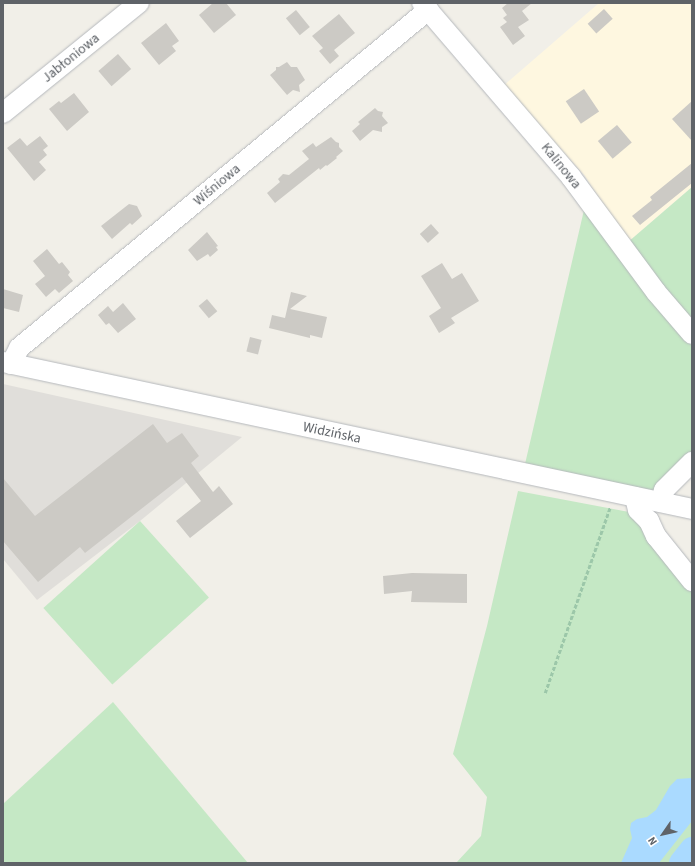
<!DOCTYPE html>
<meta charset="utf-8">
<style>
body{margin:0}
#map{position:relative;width:695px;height:866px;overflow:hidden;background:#f1efe8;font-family:"Source Sans 3",sans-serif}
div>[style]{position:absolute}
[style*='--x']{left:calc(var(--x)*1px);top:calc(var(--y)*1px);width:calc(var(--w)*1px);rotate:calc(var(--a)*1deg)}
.commercial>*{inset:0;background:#fef7e0}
.industrial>*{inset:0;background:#e0deda}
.green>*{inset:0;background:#c5e8c5;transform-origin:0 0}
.water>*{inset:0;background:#aadaff}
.river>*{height:24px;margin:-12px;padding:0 12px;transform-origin:12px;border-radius:12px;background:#aadaff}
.building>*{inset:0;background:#cccac5;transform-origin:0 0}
.path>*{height:2.5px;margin-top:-1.25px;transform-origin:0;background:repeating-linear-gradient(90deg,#9cc7a9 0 4px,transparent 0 6px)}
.roads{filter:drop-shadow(0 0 1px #b5b8bc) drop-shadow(0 0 1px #b5b8bc)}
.minor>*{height:20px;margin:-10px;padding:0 10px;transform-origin:10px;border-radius:10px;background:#fff}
span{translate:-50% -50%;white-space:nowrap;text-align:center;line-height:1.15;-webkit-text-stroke:3px #fff;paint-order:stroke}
.street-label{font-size:14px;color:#5f6368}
.frame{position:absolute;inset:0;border:4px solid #5f6368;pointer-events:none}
.north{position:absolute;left:643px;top:814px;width:40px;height:40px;-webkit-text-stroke:3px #fff;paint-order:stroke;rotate:236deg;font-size:11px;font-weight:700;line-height:16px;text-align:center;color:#5f6368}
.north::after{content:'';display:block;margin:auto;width:14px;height:18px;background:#5f6368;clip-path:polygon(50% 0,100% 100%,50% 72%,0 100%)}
</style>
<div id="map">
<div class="commercial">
<i style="clip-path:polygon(599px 3px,692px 3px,692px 187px,627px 243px,585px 176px,503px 86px)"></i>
</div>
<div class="industrial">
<i style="clip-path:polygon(3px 384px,242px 437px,140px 521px,37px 600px,3px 559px)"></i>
</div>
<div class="green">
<i style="clip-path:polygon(692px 187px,692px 321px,627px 243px)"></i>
<i style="clip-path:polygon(584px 210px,640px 285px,692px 346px,692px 451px,663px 477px,655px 492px,525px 464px)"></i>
<i style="clip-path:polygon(518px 491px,629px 512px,692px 584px,692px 863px,456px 863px,481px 836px,487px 797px,453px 754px,487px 626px)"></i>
<i style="left:140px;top:521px;width:103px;height:130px;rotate:48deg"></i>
<i style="clip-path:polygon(113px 702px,248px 863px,3px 863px,3px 804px)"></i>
</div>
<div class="water">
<i style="clip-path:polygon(692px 778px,692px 821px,659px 863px,621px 863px,632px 838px,630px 829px,631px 823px,637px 819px,647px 817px,656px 810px,670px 786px,677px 779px)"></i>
</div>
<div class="river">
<i style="--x:681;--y:863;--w:18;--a:-52"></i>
</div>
<div class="building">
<i style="clip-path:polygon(213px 3px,226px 3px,236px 15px,214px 33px,199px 15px)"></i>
<i style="clip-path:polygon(508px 3px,532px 3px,522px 11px,529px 20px,518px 27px,525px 36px,513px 45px,500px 27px,507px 22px,503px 18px,507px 15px,502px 8px)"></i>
<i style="left:604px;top:9px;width:13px;height:22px;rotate:48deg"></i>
<i style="left:296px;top:10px;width:22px;height:13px;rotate:51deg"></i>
<i style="clip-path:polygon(339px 14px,355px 33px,334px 50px,339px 56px,330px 64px,319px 51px,323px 48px,312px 36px)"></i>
<i style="clip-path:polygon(166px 23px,179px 41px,172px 46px,176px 51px,159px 65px,141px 43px)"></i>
<i style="left:118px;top:54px;width:20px;height:26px;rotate:49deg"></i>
<i style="clip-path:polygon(287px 62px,291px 67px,297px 67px,305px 80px,299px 85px,300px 92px,293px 90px,287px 95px,270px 75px,276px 70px,276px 67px,279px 67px)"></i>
<i style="left:584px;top:89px;width:27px;height:22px;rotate:56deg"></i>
<i style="clip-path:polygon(74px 93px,89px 112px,67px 131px,49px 109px,59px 101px,61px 103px)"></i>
<i style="clip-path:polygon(692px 101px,692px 141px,672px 119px)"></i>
<i style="clip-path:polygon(375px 108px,378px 111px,383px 112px,382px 116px,388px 123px,382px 127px,382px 132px,373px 130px,360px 141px,352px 131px,360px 124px,358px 122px)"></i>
<i style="left:617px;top:125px;width:23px;height:25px;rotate:50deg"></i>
<i style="clip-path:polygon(40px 136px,48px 146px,43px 150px,47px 155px,39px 162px,46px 170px,34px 181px,7px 148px,20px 138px,27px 146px)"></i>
<i style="clip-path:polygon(331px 137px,336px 142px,339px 143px,339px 147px,343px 151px,336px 157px,337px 158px,327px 166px,326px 165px,320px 170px,319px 168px,275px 203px,267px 193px,280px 182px,278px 179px,283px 174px,289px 175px,309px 159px,302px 151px,313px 143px,316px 147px)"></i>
<i style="clip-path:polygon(692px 163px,692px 183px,640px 225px,632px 216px,652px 200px,650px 197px)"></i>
<i style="clip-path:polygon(129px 204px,137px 206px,142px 216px,132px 225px,130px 223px,112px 239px,101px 226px)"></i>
<i style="left:431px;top:224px;width:12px;height:15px;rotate:48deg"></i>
<i style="clip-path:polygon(207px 232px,218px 246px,216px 247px,218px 250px,210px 257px,208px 254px,197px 261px,188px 250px)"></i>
<i style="clip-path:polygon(47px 249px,59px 264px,62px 262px,70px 272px,68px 275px,73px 281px,59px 293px,55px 289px,46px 297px,35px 284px,45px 276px,33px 261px)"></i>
<i style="clip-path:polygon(442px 263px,452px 279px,462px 273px,479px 301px,451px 318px,455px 323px,439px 333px,429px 316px,441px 308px,421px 276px)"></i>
<i style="clip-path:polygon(3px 289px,23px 295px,19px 312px,3px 308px)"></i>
<i style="clip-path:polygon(291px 292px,307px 296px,290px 309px,327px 317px,322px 338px,310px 335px,310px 338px,269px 328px,272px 315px,285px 318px)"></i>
<i style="left:207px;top:299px;width:16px;height:11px;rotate:50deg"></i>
<i style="clip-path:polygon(123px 303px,136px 319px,118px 333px,109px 323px,106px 325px,98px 315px,108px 306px,113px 312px)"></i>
<i style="left:250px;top:337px;width:12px;height:15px;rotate:14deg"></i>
<i style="clip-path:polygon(153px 424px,167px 443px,182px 433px,199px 456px,191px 463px,213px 492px,219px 486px,233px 504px,190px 538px,176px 521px,201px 501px,182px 477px,85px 553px,80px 547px,38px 582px,3px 541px,3px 478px,35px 516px)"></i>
<i style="clip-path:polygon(412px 573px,467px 574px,467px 603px,411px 602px,412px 591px,384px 594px,383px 576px)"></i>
</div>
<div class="path">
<i style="--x:545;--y:693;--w:197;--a:-70.7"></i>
</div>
<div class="roads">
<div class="minor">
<i style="--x:422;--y:3;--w:229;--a:49.4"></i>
<i style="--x:571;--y:177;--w:143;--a:53.5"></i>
<i style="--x:656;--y:292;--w:55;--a:49.4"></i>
<i style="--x:3;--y:113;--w:175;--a:-39"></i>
<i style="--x:3;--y:362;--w:705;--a:12.04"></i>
<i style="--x:11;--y:364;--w:18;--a:-63"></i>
<i style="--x:19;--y:348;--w:531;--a:-39.57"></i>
<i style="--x:635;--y:497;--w:13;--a:77"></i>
<i style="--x:638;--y:510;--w:16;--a:45"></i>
<i style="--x:649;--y:521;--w:17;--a:65"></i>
<i style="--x:656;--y:536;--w:58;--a:51.3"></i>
<i style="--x:661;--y:502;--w:12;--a:-76"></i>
<i style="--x:664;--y:490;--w:40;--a:-45"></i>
</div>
</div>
<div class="street-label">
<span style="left:71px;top:58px;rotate:-39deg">Jabłoniowa</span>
<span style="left:561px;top:166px;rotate:51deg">Kalinowa</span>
<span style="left:217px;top:185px;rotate:-40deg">Wiśniowa</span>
<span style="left:332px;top:433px;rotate:12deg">Widzińska</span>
</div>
<div class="frame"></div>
<div class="north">N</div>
</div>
